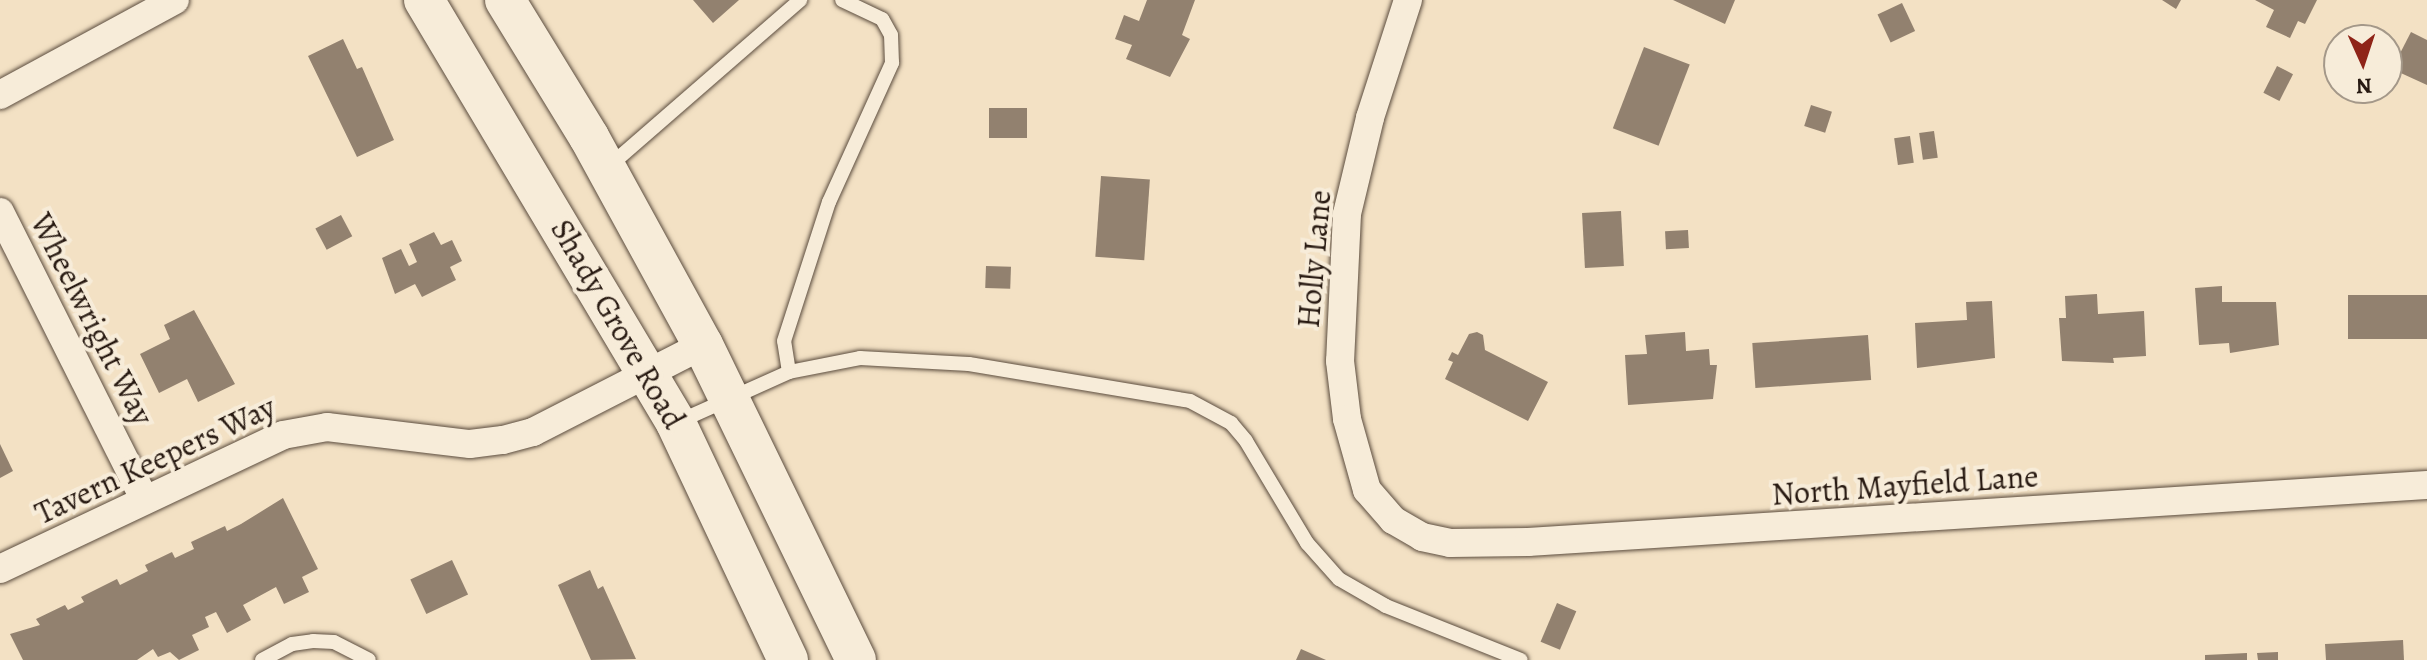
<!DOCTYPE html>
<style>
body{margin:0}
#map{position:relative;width:2427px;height:660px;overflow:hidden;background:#f3e1c4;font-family:Alegreya,serif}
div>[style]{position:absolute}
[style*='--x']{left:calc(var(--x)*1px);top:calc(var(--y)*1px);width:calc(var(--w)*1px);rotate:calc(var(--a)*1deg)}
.building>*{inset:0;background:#92816f;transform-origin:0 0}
.roads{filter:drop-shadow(0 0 2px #5b4c3e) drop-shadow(0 0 2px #5b4c3e)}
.service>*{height:14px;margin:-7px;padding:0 7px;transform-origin:7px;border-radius:7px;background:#f7ecd9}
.minor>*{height:28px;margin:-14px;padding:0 14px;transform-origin:14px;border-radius:14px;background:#f7ecd9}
.secondary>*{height:40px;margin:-20px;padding:0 20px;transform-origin:20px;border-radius:20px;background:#f7ecd9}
span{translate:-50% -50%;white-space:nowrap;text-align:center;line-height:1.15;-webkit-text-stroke:8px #f7ecd9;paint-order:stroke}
.street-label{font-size:32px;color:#281a12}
.north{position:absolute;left:2323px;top:24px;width:80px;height:80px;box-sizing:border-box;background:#f7ecd9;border:2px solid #a49889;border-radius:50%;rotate:177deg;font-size:22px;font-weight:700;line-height:32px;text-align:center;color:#281a12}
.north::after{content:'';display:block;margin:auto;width:28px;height:36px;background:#8f2418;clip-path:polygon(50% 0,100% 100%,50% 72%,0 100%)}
</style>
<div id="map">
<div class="building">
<i style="clip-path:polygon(693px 0,739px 0,713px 23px)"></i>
<i style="clip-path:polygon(1147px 0,1195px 0,1182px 35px,1190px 39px,1170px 77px,1126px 59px,1132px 45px,1115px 39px,1124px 15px,1139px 21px)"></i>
<i style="clip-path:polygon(1673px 0,1735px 0,1725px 24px)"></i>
<i style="clip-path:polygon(2162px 0,2181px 0,2176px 9px)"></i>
<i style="clip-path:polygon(2255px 0,2317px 0,2305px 24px,2298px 21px,2290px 38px,2266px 27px,2274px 10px)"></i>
<i style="left:1902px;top:3px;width:31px;height:27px;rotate:65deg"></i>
<i style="clip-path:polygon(2411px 32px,2427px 40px,2427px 85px,2392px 69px)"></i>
<i style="clip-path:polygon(343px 39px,357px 69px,362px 67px,394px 140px,357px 157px,308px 56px)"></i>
<i style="left:1644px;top:47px;width:49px;height:87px;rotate:21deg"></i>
<i style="left:2277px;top:66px;width:18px;height:30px;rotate:27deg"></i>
<i style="left:1811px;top:105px;width:22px;height:22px;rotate:18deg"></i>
<i style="left:989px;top:108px;width:38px;height:30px"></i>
<i style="left:1934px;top:131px;width:27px;height:15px;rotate:82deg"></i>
<i style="left:1910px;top:136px;width:27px;height:16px;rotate:82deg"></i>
<i style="left:1101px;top:176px;width:49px;height:81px;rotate:4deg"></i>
<i style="left:1621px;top:211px;width:55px;height:39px;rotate:87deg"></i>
<i style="left:341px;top:215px;width:24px;height:29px;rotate:62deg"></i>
<i style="left:1688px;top:230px;width:18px;height:23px;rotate:87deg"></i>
<i style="clip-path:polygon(434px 232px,441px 245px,452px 240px,462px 261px,450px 267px,456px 280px,422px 297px,415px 284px,395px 294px,382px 258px,401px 249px,409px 266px,417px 262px,409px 244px)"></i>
<i style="left:986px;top:266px;width:25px;height:22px;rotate:2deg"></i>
<i style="clip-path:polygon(2222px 286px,2222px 302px,2276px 302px,2279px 345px,2230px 353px,2229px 343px,2199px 345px,2195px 288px)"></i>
<i style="clip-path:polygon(2097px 294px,2098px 314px,2144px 311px,2146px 356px,2113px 358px,2114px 363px,2062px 361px,2059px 318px,2066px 318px,2065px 296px)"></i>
<i style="left:2427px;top:295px;width:44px;height:79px;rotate:90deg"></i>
<i style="clip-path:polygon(1992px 301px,1995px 358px,1917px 368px,1915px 323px,1967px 320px,1966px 302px)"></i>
<i style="clip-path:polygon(194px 310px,235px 384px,198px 402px,187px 379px,159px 393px,140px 354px,170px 339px,164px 325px)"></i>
<i style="clip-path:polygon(1477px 332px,1483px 335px,1485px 350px,1548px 382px,1528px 421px,1445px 379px,1453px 362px,1448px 360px,1452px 352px,1458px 355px,1469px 334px)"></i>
<i style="clip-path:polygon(1685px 332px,1686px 351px,1709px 349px,1710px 365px,1717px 365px,1713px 399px,1628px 405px,1625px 355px,1647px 354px,1645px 335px)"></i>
<i style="left:1868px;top:335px;width:45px;height:116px;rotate:86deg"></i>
<i style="clip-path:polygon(0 444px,13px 471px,0 478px)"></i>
<i style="clip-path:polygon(283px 498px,318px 569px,302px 577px,309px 592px,284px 604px,276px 587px,243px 605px,251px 620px,227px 633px,216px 612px,205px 617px,209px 627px,192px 635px,199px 650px,179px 660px,170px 652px,158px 657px,153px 649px,137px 660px,23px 660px,10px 634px,40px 625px,36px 619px,65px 605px,68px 610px,84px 602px,81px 597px,117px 579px,120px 585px,148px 571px,145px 565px,172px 552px,175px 558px,194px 549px,191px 542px,225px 526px,227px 531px,241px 524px)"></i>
<i style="left:452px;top:560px;width:38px;height:46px;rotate:65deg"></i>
<i style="clip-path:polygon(590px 570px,598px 589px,603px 586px,636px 659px,591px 660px,558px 585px)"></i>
<i style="left:1557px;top:603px;width:21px;height:42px;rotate:23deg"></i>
<i style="clip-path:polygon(2403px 640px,2404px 660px,2326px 660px,2325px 644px)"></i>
<i style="clip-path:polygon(1301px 649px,1326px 660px,1296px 660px)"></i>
<i style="clip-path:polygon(2278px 652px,2278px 660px,2258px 660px,2257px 653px)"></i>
<i style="clip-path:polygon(2247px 653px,2247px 660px,2205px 660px,2205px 655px)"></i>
</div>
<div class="roads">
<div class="service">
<i style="--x:607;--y:168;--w:256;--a:-41"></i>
<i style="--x:789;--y:372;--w:31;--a:-99"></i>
<i style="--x:784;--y:341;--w:146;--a:-72.1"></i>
<i style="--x:829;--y:202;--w:153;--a:-65.6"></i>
<i style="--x:892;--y:63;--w:28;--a:-92"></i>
<i style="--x:891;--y:35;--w:18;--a:-119"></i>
<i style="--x:882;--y:19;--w:44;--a:-154.6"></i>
<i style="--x:680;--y:421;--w:120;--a:-24.2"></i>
<i style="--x:789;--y:372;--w:72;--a:-11.2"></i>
<i style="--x:860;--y:358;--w:109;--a:3.2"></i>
<i style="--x:969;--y:364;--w:224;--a:9.5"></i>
<i style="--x:1190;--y:401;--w:47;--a:28.2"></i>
<i style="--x:1231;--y:423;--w:23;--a:50"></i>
<i style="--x:1246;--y:441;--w:119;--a:59.1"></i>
<i style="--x:1307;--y:543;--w:48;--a:48.4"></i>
<i style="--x:1339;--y:579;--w:54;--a:29.9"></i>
<i style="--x:1386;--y:606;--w:145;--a:21.8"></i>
<i style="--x:262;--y:660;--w:34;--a:-28"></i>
<i style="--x:292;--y:644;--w:21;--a:-8"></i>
<i style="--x:313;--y:641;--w:21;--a:3"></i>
<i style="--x:334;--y:642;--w:39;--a:27"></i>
</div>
<div class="minor">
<i style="--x:1408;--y:0;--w:124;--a:107.9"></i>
<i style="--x:1370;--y:118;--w:99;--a:103.5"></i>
<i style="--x:1347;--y:214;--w:147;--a:92.7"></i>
<i style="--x:1340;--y:361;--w:58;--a:83.1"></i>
<i style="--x:1347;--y:419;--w:74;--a:74.3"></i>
<i style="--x:1367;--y:490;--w:40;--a:49"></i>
<i style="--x:1393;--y:520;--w:34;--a:30"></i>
<i style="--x:1422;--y:537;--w:29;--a:12"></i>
<i style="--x:1450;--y:543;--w:78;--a:-0.7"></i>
<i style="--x:1528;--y:542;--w:901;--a:-3.63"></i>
<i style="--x:0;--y:95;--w:199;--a:-28.5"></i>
<i style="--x:0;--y:212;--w:322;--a:63.3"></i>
<i style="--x:0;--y:569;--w:313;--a:-25.3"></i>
<i style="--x:283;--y:435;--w:45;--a:-10.3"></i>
<i style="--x:327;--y:427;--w:144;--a:6.8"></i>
<i style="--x:470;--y:444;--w:33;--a:-7"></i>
<i style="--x:503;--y:440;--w:31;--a:-15"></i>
<i style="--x:533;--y:432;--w:191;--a:-27.1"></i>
</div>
<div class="secondary">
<i style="--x:424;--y:0;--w:492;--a:59.2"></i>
<i style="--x:676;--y:423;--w:262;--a:64.7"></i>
<i style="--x:505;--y:0;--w:161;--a:58.5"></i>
<i style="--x:589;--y:137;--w:237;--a:61.3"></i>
<i style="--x:703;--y:345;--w:350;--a:64.1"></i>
</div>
</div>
<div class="street-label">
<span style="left:1314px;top:259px;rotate:-85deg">Holly Lane</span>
<span style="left:92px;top:319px;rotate:63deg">Wheelwright Way</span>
<span style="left:618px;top:324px;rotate:60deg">Shady Grove Road</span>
<span style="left:155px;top:460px;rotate:-25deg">Tavern Keepers Way</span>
<span style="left:1905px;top:485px;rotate:-4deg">North Mayfield Lane</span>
</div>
<div class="north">N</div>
</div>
